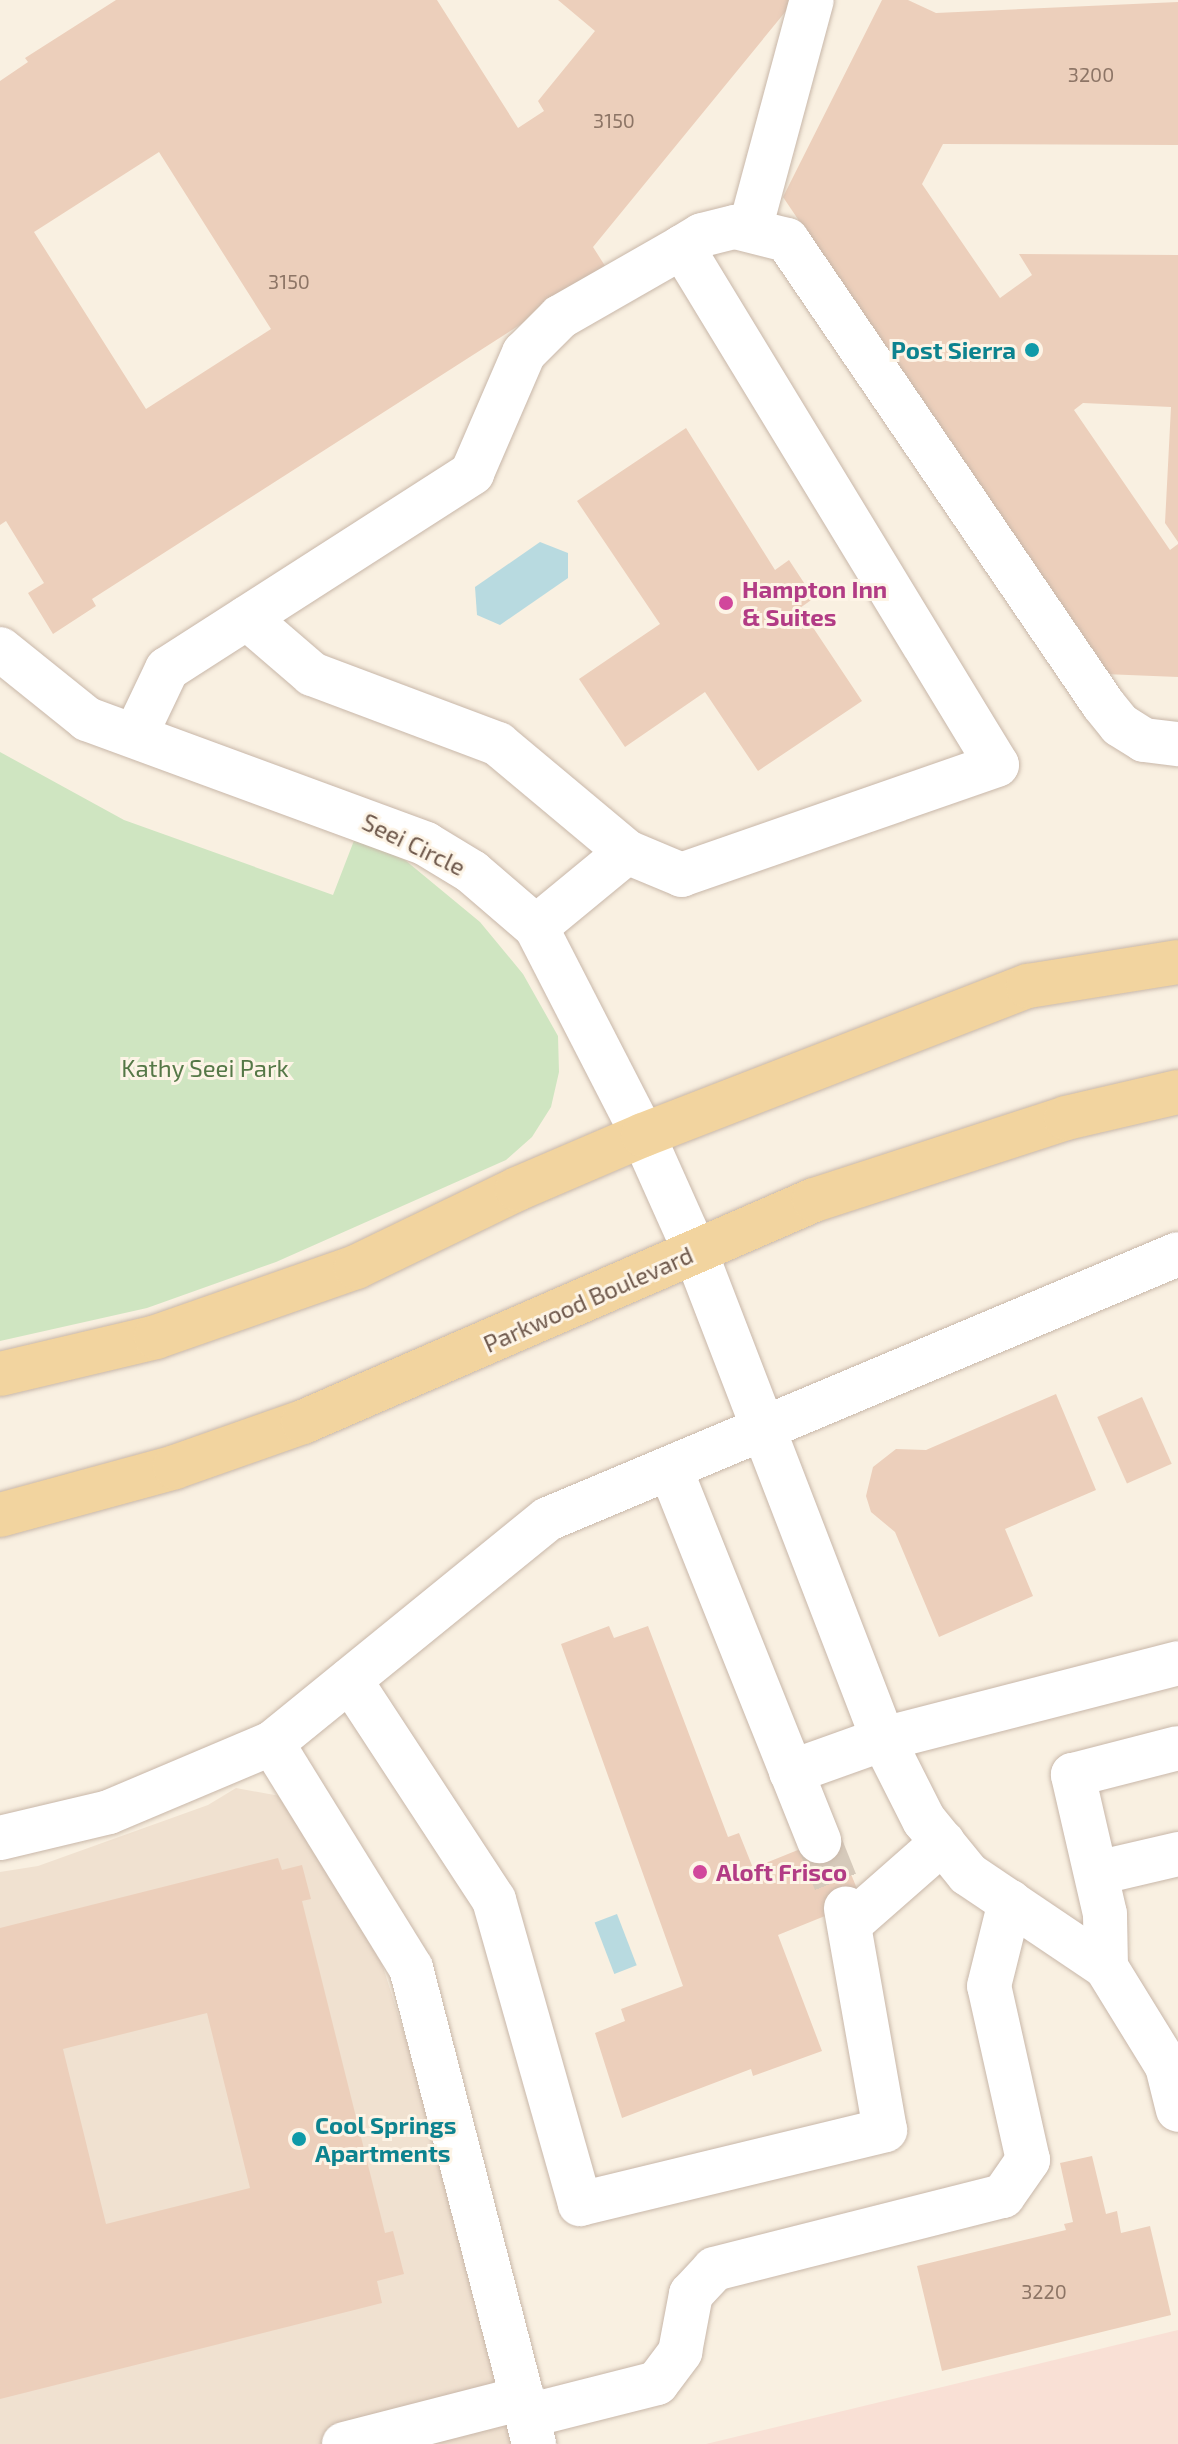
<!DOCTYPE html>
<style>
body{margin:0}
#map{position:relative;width:1178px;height:2444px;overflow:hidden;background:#f9f0e1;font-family:"Exo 2",sans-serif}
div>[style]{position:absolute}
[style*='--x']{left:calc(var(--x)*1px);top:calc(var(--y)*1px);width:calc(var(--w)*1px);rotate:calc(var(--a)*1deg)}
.residential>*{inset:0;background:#f0e1d0}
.commercial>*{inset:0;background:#f9e0d5}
.green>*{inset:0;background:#cfe5c1}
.water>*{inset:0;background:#b8dae0;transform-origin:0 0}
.building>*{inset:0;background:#eccfbb;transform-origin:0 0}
.minor-tunnel>*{height:44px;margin-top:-22px;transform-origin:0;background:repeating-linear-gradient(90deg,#d6cabb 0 44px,transparent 0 66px)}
.roads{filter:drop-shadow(0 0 2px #c8b7a9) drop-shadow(0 0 2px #c8b7a9)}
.minor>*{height:44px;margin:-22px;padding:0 22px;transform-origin:22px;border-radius:22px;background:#fff}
.major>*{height:44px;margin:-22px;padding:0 22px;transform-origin:22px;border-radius:22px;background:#f2d49f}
.dots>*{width:22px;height:22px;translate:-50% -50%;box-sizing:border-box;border:4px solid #fdf4e6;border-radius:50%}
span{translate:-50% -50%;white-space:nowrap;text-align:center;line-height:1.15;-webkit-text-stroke:6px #fdf4e6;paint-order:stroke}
.number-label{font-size:20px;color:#8d7566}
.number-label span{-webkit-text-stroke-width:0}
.culture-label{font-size:24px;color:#0d838f;font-weight:700}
.right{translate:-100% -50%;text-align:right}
.left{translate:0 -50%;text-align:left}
.hotel-label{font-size:24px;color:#b23c85;font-weight:700}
.street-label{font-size:24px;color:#6d574a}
.park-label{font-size:24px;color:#557847}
</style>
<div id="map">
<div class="residential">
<i style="clip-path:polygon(236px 1788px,280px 1796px,382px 1964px,437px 2137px,512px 2444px,0 2444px,0 1872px,38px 1866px,208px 1805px)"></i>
</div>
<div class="commercial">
<i style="clip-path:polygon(1178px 2330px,1178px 2444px,706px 2444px)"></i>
</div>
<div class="green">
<i style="clip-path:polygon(0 752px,124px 820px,333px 895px,355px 838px,405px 860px,480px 922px,523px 974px,558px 1036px,559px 1072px,551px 1107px,532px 1137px,506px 1160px,276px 1262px,147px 1308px,0 1341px)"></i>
</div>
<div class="water">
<i style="clip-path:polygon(540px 542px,568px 553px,568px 578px,500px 625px,477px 615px,475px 587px)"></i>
<i style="left:617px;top:1914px;width:55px;height:24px;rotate:69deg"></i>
</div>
<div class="building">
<i style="clip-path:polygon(evenodd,116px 0,437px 0,518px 128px,544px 111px,538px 101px,595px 31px,558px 0,795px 0,593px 247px,607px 269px,92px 599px,96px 606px,53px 634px,28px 593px,44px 583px,6px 521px,0 525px,0 81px,28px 62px,25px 58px,116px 0,159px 152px,271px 329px,146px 409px,34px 232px,159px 152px)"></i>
<i style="clip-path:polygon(882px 0,908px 0,936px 13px,1178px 2px,1178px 145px,943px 144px,922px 184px,1000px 298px,1032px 275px,1019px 254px,1178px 255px,1178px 542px,1165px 523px,1171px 407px,1083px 403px,1074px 410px,1170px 550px,1178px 544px,1178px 677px,1104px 674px,783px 197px)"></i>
<i style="clip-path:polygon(686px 428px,775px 570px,789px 560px,814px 598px,800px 608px,862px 701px,758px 771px,705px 692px,625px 747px,579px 679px,660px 624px,577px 501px)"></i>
<i style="clip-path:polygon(1056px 1394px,1096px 1490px,1005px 1529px,1033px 1596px,939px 1637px,895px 1532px,871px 1512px,866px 1496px,873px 1467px,896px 1449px,926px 1450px)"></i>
<i style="left:1142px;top:1397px;width:73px;height:49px;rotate:66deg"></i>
<i style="clip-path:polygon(609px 1626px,614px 1638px,648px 1626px,728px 1837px,739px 1833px,753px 1868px,835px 1835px,862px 1901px,778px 1935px,822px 2051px,753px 2076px,751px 2069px,622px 2118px,595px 2033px,625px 2021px,621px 2009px,683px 1986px,561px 1644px)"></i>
<i style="clip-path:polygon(evenodd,278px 1858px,282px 1870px,302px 1865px,311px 1899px,302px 1901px,385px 2233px,393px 2231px,404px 2274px,377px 2281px,382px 2303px,0 2399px,0 1928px,278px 1858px,207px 2013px,250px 2188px,106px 2224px,63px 2049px,207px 2013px)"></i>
<i style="clip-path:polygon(1092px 2156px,1106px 2214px,1117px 2211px,1121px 2233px,1150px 2226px,1171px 2315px,942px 2371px,917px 2266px,1066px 2230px,1064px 2224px,1073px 2222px,1060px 2163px)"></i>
</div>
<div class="minor-tunnel">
<i style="--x:819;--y:1841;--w:72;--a:68.1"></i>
</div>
<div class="roads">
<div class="minor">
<i style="--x:750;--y:229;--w:237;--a:-74.9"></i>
<i style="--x:682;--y:247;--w:23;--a:-31"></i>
<i style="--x:702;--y:235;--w:34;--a:-14"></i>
<i style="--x:735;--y:227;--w:54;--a:14"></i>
<i style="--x:787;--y:240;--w:561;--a:55.74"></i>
<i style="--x:1103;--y:704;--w:27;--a:51"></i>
<i style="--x:1120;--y:725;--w:28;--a:32"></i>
<i style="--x:1144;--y:740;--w:34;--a:7"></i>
<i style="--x:247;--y:618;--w:86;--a:40.7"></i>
<i style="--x:312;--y:674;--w:199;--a:20.6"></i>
<i style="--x:498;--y:744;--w:168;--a:39.9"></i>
<i style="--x:0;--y:649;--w:112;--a:38.8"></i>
<i style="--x:87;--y:719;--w:361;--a:20.2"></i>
<i style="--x:426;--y:844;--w:54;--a:31.3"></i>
<i style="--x:472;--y:872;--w:84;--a:40.7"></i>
<i style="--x:536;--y:927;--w:234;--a:62.8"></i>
<i style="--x:643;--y:1135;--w:127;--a:65.9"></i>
<i style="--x:695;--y:1251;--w:523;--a:68.93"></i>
<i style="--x:883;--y:1739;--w:91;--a:63.2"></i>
<i style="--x:924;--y:1820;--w:70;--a:50.8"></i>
<i style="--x:968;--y:1874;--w:166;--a:34"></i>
<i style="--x:1106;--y:1967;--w:116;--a:58.4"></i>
<i style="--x:1167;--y:2066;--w:45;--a:76"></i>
<i style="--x:136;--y:734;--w:72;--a:-64.5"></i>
<i style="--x:167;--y:669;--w:363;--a:-32.7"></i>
<i style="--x:472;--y:473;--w:131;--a:-66.6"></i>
<i style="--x:524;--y:353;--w:51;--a:-45"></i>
<i style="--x:560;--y:317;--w:141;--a:-29.8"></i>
<i style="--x:682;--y:247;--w:606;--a:58.7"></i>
<i style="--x:997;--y:765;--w:334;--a:160.8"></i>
<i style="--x:682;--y:875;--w:60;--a:-157.3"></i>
<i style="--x:627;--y:852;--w:118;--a:140.5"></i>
<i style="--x:670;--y:1468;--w:402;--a:68.2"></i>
<i style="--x:350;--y:1680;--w:263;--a:56.8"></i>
<i style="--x:494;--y:1900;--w:316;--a:74.2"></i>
<i style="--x:580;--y:2204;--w:314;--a:-13.6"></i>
<i style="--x:885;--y:2130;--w:225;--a:-100"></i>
<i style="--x:272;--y:1743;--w:355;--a:-39.1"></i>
<i style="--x:548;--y:1519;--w:683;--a:-22.81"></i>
<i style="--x:791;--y:1772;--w:98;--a:-19.7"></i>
<i style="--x:883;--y:1739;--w:305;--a:-14.4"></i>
<i style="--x:0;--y:1838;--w:112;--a:-13.4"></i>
<i style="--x:109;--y:1812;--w:177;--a:-22.9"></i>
<i style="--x:272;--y:1743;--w:264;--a:58.3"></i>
<i style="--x:411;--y:1968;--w:492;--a:75.5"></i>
<i style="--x:1097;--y:1873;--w:83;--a:-13.2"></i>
<i style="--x:852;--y:1922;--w:121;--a:-41.3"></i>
<i style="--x:1106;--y:1967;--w:53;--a:-91.1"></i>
<i style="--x:1105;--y:1914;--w:143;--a:-103"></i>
<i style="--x:1073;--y:1775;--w:108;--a:-14.4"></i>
<i style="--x:527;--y:2416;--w:134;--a:-14.2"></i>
<i style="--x:657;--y:2383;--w:39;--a:-53"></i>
<i style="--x:680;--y:2352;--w:59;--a:-79.3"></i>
<i style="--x:691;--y:2294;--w:34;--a:-47"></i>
<i style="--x:714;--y:2269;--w:298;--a:-14.2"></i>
<i style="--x:1003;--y:2196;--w:44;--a:-55.2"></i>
<i style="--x:1028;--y:2160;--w:178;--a:-102.6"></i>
<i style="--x:989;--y:1986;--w:87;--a:-76"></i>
<i style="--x:344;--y:2444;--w:185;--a:-14.4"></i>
</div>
<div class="major">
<i style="--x:0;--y:1374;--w:160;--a:-13.3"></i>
<i style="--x:156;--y:1337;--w:212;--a:-19.3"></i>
<i style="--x:356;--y:1267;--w:179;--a:-25.8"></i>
<i style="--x:517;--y:1189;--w:137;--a:-23.2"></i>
<i style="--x:643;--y:1135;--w:413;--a:-21.2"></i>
<i style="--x:1028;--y:986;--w:152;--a:-9.1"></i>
<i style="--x:0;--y:1515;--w:181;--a:-15.3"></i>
<i style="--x:175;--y:1467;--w:136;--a:-19.4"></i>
<i style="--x:303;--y:1422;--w:557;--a:-23.48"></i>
<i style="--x:814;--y:1200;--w:265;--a:-18"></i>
<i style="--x:1066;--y:1118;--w:115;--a:-13.1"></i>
</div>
</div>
<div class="dots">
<i style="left:1032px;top:350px;background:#0f9aa8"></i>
<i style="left:726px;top:603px;background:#d1479c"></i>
<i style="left:700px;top:1872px;background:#d1479c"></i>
<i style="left:299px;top:2139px;background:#0f9aa8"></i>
</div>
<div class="number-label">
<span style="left:1091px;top:74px">3200</span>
<span style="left:614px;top:120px">3150</span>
<span style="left:289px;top:281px">3150</span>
<span style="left:1044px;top:2291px">3220</span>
</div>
<div class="culture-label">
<span class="right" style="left:1016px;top:350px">Post Sierra</span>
<span class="left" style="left:315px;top:2139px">Cool Springs<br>Apartments</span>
</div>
<div class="hotel-label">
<span class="left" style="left:742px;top:603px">Hampton Inn<br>&amp; Suites</span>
<span class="left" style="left:716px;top:1872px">Aloft Frisco</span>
</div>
<div class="street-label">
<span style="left:414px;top:844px;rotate:26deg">Seei Circle</span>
<span style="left:588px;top:1299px;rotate:-24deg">Parkwood Boulevard</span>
</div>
<div class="park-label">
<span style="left:205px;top:1068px">Kathy Seei Park</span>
</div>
</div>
